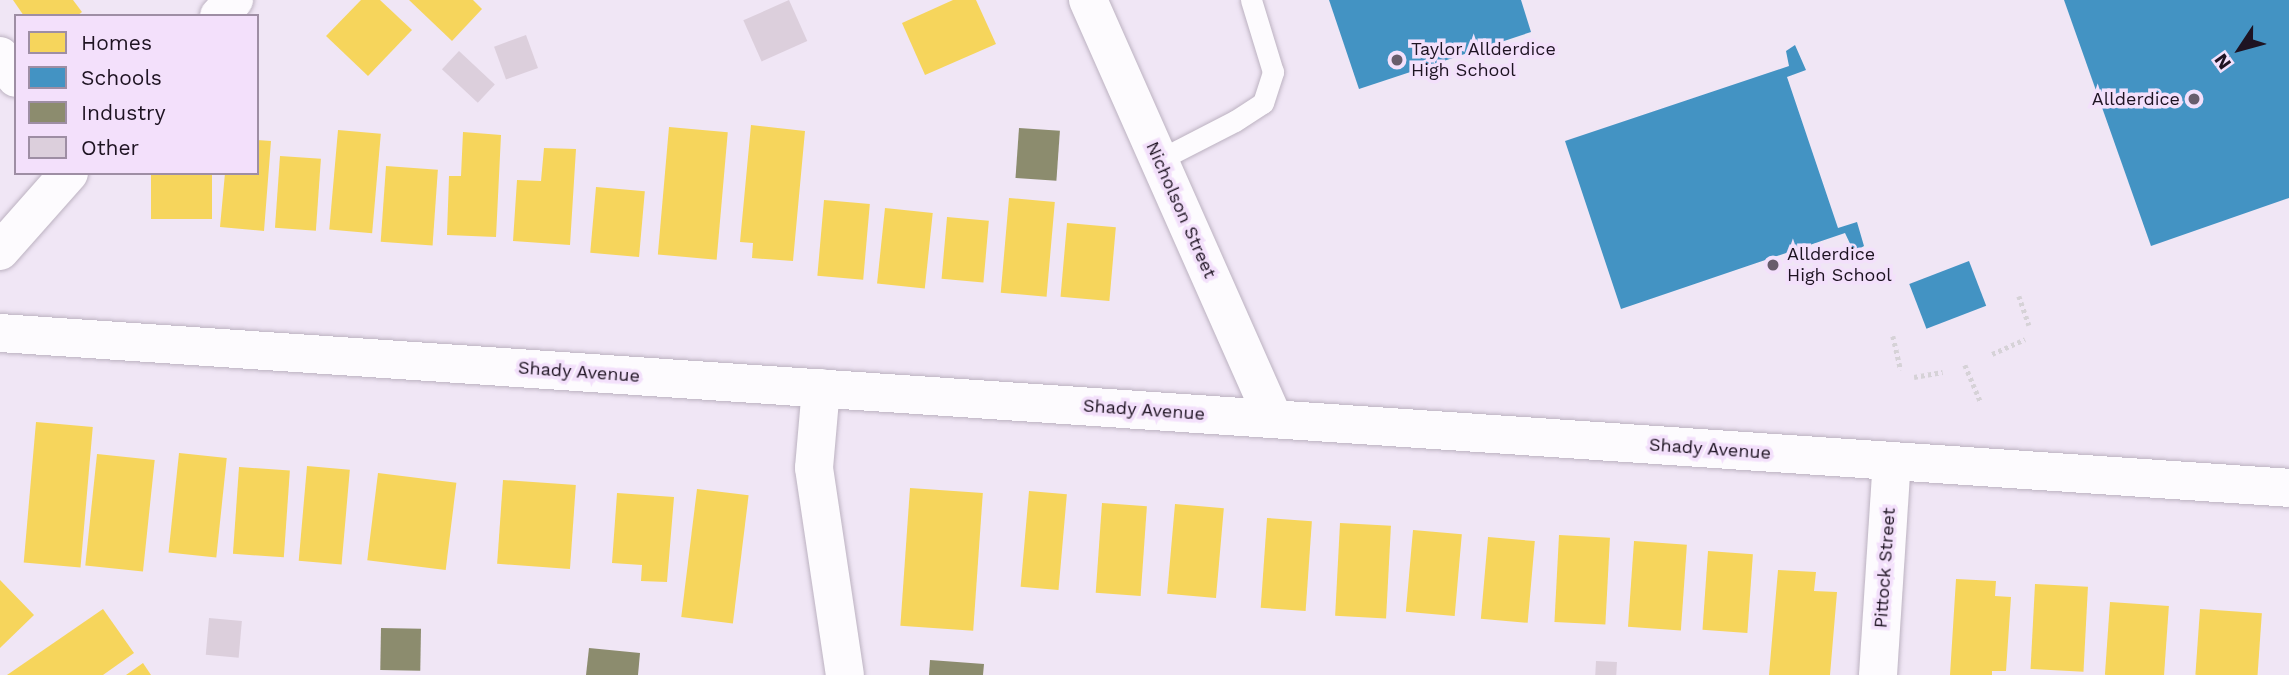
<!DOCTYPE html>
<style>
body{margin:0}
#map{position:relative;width:2289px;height:675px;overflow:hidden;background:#f0e6f5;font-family:"Work Sans",sans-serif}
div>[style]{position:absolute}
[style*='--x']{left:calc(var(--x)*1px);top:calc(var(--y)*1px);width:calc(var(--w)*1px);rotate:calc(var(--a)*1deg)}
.homes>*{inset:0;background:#f6d55c;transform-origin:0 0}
.schools>*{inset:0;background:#4393c3;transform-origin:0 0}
.industry>*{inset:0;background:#8c8c6e;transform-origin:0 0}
.building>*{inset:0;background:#dccfdc;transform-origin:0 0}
.path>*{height:4.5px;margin-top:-2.25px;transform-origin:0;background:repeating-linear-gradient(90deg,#d6d2d7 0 3.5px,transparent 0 7px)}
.roads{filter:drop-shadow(0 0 2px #bcb2c1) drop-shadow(0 0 2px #bcb2c1)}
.lane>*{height:21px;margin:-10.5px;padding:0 10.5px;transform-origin:10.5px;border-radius:10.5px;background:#fdfbfe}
.street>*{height:38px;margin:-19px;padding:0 19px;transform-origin:19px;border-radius:19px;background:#fdfbfe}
.primary>*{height:38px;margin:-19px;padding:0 19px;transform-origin:19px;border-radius:19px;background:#fdfbfe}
.dots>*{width:19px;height:19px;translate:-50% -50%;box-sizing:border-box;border:4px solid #f3e0fb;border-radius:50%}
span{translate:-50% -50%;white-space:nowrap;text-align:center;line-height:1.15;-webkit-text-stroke:7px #f3e0fb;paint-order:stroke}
.poi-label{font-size:18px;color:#1e1322}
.left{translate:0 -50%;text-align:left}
.right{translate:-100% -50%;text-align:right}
.street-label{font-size:18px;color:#1e1322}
.legend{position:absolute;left:14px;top:14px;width:245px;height:161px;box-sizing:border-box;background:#f3e0fb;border:2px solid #9e8ea4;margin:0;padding:9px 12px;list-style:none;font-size:21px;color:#1e1322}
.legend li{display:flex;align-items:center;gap:14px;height:35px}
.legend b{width:35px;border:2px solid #9e8ea4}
.north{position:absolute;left:2205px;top:14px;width:70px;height:70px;-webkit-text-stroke:5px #f3e0fb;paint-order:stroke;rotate:234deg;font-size:19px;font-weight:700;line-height:28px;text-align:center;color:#1e1322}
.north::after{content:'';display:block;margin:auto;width:24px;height:32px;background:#1e1322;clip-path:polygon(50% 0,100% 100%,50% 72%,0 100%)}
</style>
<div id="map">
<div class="homes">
<i style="clip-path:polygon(13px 0,73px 0,82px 12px,77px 16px,24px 16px)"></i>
<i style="clip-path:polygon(361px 0,380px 0,412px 30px,368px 76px,326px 36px)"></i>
<i style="clip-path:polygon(409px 0,473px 0,482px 9px,452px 41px)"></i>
<i style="clip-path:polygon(953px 0,976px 0,996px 44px,925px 75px,902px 23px)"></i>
<i style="clip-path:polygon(751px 125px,805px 131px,793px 261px,752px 258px,753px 243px,740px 242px)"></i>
<i style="left:669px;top:127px;width:59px;height:128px;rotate:5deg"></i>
<i style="left:338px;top:130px;width:43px;height:100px;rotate:5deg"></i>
<i style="clip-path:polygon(463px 132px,501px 135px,496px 237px,447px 235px,449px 176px,461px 176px)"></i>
<i style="clip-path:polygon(257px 140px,271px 141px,264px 231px,220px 227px,225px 173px,257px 173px)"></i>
<i style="clip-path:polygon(544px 148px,576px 149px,570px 245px,513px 241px,517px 180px,541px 181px)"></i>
<i style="left:280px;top:156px;width:41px;height:72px;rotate:4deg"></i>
<i style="left:386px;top:166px;width:52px;height:76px;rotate:4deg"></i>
<i style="left:151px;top:173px;width:61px;height:46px"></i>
<i style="left:596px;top:187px;width:49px;height:66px;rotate:5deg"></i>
<i style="left:1009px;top:198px;width:46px;height:95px;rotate:5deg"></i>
<i style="left:824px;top:200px;width:46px;height:76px;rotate:5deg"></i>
<i style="left:885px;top:208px;width:48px;height:76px;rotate:6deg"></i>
<i style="left:947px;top:217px;width:42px;height:62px;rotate:5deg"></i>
<i style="left:1067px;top:223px;width:49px;height:74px;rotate:5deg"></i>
<i style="left:36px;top:422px;width:57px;height:141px;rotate:5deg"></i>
<i style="left:179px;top:453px;width:48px;height:100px;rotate:6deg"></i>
<i style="left:97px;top:454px;width:58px;height:112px;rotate:6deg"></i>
<i style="left:307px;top:466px;width:43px;height:95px;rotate:5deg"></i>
<i style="left:239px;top:467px;width:51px;height:87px;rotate:4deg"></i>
<i style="left:378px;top:473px;width:79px;height:88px;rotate:7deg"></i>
<i style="left:503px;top:480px;width:73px;height:84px;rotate:4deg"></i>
<i style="left:910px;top:488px;width:73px;height:138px;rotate:4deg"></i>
<i style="left:697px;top:489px;width:52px;height:129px;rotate:7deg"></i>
<i style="left:1029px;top:491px;width:38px;height:96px;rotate:5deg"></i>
<i style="clip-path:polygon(617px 493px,674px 497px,667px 582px,641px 581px,642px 565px,612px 563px)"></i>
<i style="left:1102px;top:503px;width:45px;height:90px;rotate:4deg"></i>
<i style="left:1175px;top:504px;width:49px;height:90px;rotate:5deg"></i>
<i style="left:1267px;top:518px;width:45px;height:90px;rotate:4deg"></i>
<i style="left:1340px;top:523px;width:51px;height:93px;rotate:3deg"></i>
<i style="left:1413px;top:530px;width:49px;height:82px;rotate:5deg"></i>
<i style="left:1559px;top:535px;width:51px;height:87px;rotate:3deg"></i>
<i style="left:1488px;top:537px;width:47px;height:82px;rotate:5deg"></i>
<i style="left:1634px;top:541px;width:53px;height:86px;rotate:4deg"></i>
<i style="left:1708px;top:551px;width:45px;height:79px;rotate:4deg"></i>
<i style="clip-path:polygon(1778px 570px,1816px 572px,1814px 591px,1837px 592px,1830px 675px,1769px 675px)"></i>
<i style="clip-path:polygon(1956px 579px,1996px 581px,1995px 596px,2011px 597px,2006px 671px,1992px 671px,1992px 675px,1950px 675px)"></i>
<i style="clip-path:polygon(0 580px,34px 615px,0 648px)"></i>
<i style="left:2035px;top:584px;width:53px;height:85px;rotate:3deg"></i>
<i style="left:2110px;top:602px;width:59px;height:73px;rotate:4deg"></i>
<i style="clip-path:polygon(103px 609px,134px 653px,103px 675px,7px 675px)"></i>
<i style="left:2200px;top:609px;width:62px;height:66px;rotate:4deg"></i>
<i style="clip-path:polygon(143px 663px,151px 675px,126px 675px)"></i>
</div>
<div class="schools">
<i style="clip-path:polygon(1329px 0,1521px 0,1531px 32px,1359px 89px)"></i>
<i style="clip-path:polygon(2064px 0,2289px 0,2289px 198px,2151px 246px)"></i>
<i style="clip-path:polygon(1795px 45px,1806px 70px,1787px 77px,1838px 228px,1857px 222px,1864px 246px,1854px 252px,1845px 233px,1621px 309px,1565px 141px,1789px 66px,1786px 51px)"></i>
<i style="left:1969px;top:261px;width:48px;height:64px;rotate:69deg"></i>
</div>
<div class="industry">
<i style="left:1019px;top:128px;width:41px;height:50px;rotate:4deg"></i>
<i style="left:381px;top:628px;width:40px;height:42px;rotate:1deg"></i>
<i style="clip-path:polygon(589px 648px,640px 653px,638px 675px,586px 675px)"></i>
<i style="clip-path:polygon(930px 660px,984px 664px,983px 675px,929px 675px)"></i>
</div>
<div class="building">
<i style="left:789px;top:0;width:45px;height:50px;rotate:66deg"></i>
<i style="left:526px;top:35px;width:35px;height:34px;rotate:70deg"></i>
<i style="left:459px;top:51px;width:49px;height:25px;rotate:43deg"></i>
<i style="left:209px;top:618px;width:33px;height:37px;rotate:5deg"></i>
<i style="left:1596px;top:661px;width:21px;height:14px;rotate:3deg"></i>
</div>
<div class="path">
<i style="--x:2019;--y:296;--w:31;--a:71"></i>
<i style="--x:1893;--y:336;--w:35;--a:77"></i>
<i style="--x:1992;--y:354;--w:36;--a:-24"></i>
<i style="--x:1965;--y:365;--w:39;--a:67"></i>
<i style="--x:1914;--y:377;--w:29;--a:-10"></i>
</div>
<div class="roads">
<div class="lane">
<i style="--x:1159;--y:160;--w:85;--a:-27.2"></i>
<i style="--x:1235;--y:121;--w:33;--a:-33"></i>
<i style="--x:1263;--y:103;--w:33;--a:-72"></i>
<i style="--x:1273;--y:72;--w:75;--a:-107"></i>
</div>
<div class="street">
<i style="--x:1088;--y:0;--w:458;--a:66.1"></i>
<i style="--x:219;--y:16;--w:22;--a:-47"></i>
<i style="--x:0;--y:56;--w:27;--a:54"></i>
<i style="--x:0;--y:251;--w:104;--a:-48.5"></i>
<i style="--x:821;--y:388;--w:80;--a:95"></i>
<i style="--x:814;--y:468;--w:209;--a:81.5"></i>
<i style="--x:1878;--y:675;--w:214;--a:-86.3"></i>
</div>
<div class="primary">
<i style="--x:0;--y:333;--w:2294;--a:3.87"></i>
</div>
</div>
<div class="dots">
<i style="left:1397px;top:60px;background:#685d6c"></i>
<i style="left:2194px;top:99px;background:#685d6c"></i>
<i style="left:1773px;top:265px;background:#685d6c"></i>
</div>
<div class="poi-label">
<span class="left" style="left:1411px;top:60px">Taylor Allderdice<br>High School</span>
<span class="right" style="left:2180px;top:99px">Allderdice</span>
<span class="left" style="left:1787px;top:265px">Allderdice<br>High School</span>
</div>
<div class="street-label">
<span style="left:1181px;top:210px;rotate:66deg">Nicholson Street</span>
<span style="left:579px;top:372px;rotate:4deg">Shady Avenue</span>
<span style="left:1144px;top:410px;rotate:4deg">Shady Avenue</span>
<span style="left:1710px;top:449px;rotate:4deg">Shady Avenue</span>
<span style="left:1885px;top:568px;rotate:-86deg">Pittock Street</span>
</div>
<ul class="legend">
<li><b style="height:19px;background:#f6d55c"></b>Homes</li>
<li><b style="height:19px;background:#4393c3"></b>Schools</li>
<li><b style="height:19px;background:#8c8c6e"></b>Industry</li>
<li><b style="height:19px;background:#dccfdc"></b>Other</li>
</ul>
<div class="north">N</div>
</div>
